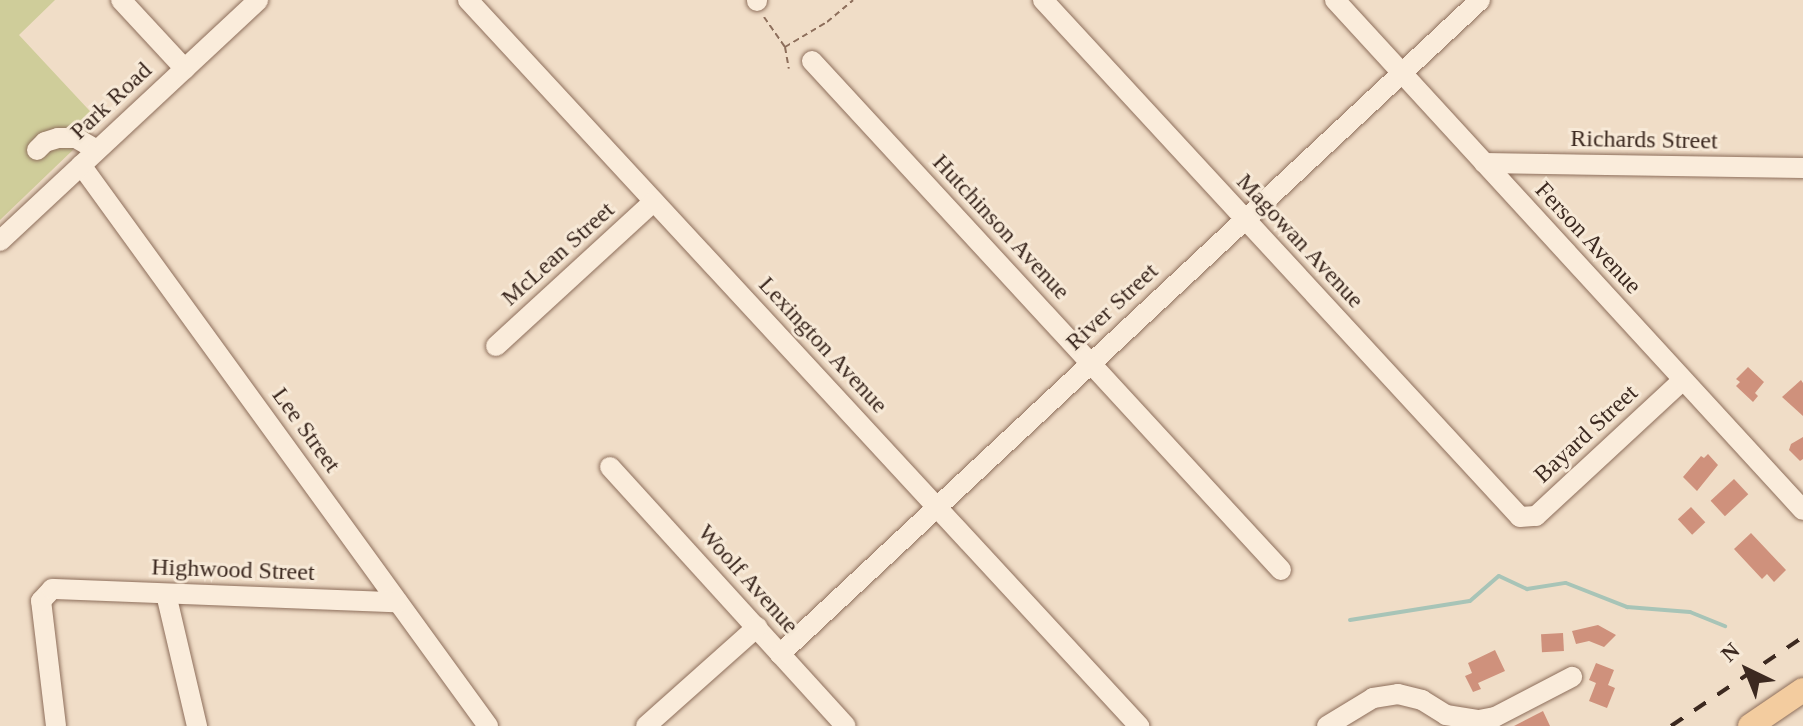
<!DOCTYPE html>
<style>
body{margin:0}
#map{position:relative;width:1803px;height:726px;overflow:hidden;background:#f0ddc7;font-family:"Times New Roman",serif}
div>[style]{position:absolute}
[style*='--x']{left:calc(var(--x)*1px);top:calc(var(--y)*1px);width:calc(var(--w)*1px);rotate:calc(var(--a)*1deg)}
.green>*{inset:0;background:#cfcd9a}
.stream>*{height:4px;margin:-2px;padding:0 2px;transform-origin:2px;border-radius:2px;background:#a8c4b7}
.building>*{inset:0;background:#cf917c;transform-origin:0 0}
.path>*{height:2px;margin-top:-1px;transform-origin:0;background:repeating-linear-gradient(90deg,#8d6e5b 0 6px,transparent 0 10px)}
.roads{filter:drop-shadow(0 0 2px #8d6e5b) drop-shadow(0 0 2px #8d6e5b)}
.minor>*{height:20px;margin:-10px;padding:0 10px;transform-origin:10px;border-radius:10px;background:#faecdb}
.major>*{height:24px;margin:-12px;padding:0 12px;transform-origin:12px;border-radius:12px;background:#f3cc9f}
.rail>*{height:4px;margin-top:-2px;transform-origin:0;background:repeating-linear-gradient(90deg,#3c2920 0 14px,transparent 0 28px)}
span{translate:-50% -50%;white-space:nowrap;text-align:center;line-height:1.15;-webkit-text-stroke:6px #f7e9d7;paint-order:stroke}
.street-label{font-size:24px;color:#3c2920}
.north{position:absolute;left:1707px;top:630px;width:80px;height:80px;-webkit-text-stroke:6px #f7e9d7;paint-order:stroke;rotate:317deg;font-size:22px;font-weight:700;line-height:32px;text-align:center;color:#3c2920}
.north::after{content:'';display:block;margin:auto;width:28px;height:36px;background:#3c2920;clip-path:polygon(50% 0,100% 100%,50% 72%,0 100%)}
</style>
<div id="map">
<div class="green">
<i style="clip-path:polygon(0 0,55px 0,19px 35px,101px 123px,0 220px)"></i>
</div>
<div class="stream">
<i style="--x:1350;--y:620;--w:121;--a:-9"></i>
<i style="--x:1470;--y:601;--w:38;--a:-41"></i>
<i style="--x:1499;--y:576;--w:31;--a:25"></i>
<i style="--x:1527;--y:589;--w:39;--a:-9"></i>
<i style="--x:1566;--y:583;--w:66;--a:21.5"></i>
<i style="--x:1627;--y:607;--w:63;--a:4.5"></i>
<i style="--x:1690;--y:612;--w:38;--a:22"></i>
</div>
<div class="building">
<i style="clip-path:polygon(1748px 367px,1764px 382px,1755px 393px,1758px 396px,1753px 402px,1736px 386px,1740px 382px,1736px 379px)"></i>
<i style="clip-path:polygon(1801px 380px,1803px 383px,1803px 416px,1782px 397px)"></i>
<i style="clip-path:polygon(1803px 437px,1803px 459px,1800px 461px,1789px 450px,1791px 444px)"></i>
<i style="clip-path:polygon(1708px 454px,1718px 465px,1697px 491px,1683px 477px,1701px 456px,1704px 458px)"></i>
<i style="left:1734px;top:479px;width:21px;height:32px;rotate:47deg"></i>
<i style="left:1691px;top:507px;width:21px;height:18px;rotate:47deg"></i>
<i style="clip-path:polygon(1751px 533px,1786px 570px,1774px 582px,1767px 574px,1762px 579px,1734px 549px)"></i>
<i style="clip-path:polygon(1598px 625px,1616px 635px,1604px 647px,1589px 641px,1576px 644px,1572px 631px)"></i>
<i style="left:1563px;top:633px;width:18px;height:22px;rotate:87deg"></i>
<i style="clip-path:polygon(1495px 650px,1505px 671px,1478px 683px,1481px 689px,1473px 692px,1465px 676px,1472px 673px,1468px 663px)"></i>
<i style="clip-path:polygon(1596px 663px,1614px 670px,1608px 685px,1615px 688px,1607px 708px,1589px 701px,1596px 683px,1589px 680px)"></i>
<i style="clip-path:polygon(1543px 711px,1550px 726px,1514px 726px)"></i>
</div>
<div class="path">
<i style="--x:764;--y:17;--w:37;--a:55"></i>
<i style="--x:785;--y:47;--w:22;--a:80"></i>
<i style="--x:785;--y:47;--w:49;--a:-30.8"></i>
<i style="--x:827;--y:22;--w:34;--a:-40"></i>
</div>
<div class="roads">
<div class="minor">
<i style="--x:121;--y:0;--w:94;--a:47.2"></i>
<i style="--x:468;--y:0;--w:989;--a:47.25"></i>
<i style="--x:757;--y:0;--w:1;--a:90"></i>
<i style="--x:1043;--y:0;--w:703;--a:47.3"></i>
<i style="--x:1520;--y:517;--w:16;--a:-4"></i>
<i style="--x:1536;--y:516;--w:200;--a:-42.8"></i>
<i style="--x:1335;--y:0;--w:692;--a:47.46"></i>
<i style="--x:812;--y:61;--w:692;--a:47.34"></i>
<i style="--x:37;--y:150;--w:11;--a:-45"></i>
<i style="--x:45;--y:142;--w:14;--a:-17"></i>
<i style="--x:58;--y:138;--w:18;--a:0"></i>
<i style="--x:76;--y:138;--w:24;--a:30"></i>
<i style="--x:1484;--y:163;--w:319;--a:0.9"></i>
<i style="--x:81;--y:165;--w:693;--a:54.04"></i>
<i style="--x:0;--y:241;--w:353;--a:-43"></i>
<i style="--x:496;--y:346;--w:214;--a:-42.5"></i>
<i style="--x:610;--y:467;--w:350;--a:47.7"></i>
<i style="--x:166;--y:594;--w:136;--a:76.8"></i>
<i style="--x:780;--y:654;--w:958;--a:-43.05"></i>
<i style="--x:56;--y:726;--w:126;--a:-96.8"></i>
<i style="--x:41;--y:601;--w:16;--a:-47"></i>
<i style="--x:52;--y:589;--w:346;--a:2.2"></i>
<i style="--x:646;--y:726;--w:149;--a:-41.7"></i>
<i style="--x:1327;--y:726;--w:54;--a:-31.3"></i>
<i style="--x:1373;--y:698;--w:25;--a:-9"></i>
<i style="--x:1398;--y:694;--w:25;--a:14"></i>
<i style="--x:1422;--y:700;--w:28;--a:32"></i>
<i style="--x:1446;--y:715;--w:33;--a:9"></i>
<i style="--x:1479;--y:720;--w:16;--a:-11"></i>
<i style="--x:1495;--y:717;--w:87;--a:-27.5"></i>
</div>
<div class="major">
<i style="--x:1750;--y:726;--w:64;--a:-34.2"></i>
</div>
</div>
<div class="rail">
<i style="--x:1671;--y:726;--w:159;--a:-34"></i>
</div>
<div class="street-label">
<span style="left:111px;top:101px;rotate:-43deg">Park Road</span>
<span style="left:1644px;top:140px;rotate:1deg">Richards Street</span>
<span style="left:1001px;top:227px;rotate:47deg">Hutchinson Avenue</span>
<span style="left:1588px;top:238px;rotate:47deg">Ferson Avenue</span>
<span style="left:1300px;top:241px;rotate:47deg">Magowan Avenue</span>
<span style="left:558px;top:254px;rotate:-42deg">McLean Street</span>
<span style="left:1112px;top:307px;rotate:-43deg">River Street</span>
<span style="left:823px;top:345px;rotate:47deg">Lexington Avenue</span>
<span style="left:306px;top:430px;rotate:54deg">Lee Street</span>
<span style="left:1586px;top:434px;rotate:-43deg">Bayard Street</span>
<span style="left:233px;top:570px;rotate:2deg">Highwood Street</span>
<span style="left:748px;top:579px;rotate:48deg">Woolf Avenue</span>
</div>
<div class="north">N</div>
</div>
